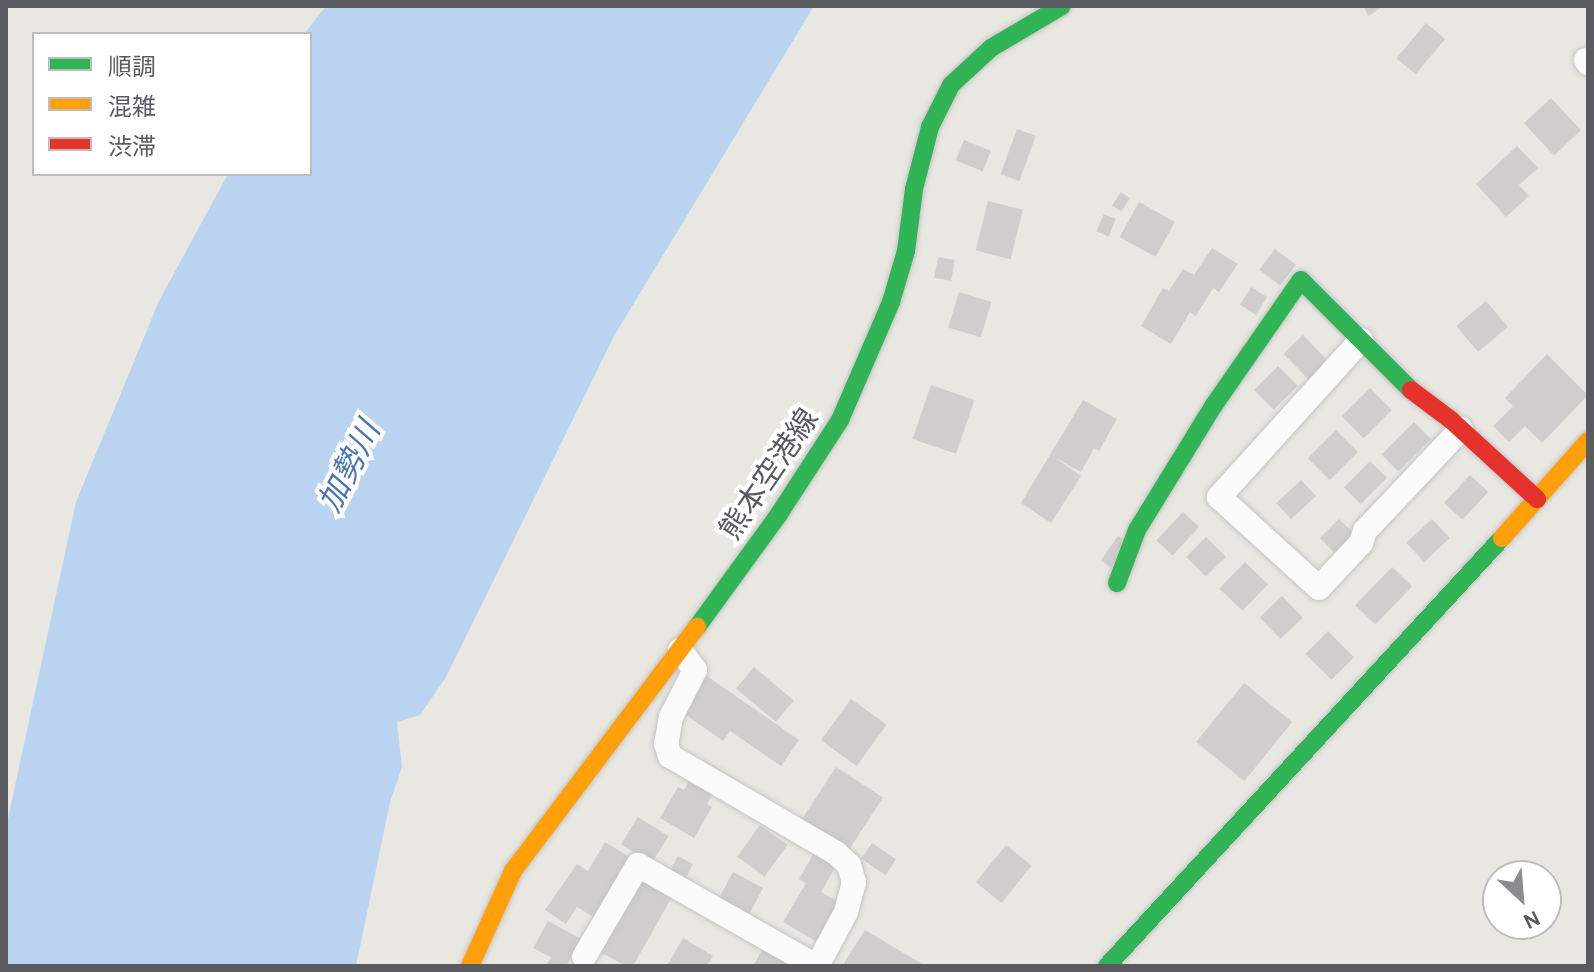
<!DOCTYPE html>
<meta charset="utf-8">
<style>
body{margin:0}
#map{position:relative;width:1594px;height:972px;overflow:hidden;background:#e8e7e2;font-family:Karla,"Noto Sans JP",sans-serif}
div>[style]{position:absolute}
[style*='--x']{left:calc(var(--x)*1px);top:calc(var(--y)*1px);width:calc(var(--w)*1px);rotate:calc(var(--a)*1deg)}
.water>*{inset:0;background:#b9d3f0}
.building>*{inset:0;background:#cfcecc;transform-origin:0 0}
.roads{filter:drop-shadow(0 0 2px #c5c4c3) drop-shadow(0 0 2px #c5c4c3)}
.street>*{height:24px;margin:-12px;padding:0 12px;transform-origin:12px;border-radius:12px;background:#fcfbfb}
.fast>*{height:18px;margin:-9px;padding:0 9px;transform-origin:9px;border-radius:9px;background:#30b455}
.slow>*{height:18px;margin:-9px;padding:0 9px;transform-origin:9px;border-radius:9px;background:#ff9f0a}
.jam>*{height:18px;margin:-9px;padding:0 9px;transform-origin:9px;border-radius:9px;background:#e5322d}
span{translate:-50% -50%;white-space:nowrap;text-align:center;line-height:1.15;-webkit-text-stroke:8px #fff;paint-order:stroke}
.street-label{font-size:30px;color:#595b60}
.water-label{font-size:32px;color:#4b74b5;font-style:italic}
.frame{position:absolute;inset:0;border:8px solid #595b60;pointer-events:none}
.legend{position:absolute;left:32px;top:32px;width:280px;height:144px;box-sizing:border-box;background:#fff;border:2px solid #bdbdbf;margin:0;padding:10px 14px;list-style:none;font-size:24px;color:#595b60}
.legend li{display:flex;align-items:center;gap:16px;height:40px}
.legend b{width:40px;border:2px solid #bdbdbf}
.north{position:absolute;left:1482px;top:860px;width:80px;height:80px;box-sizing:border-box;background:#fff;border:2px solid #bdbdbf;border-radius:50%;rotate:154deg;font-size:22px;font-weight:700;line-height:32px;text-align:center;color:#595b60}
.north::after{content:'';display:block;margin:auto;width:28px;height:36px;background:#8b8c8e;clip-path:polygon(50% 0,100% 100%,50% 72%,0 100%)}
</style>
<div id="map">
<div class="water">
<i style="clip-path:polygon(326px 6px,814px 6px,614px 336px,446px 677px,420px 715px,397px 722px,402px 767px,390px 802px,356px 966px,6px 966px,6px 828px,76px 502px,159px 301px,228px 174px,310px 174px,310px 34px,304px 34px)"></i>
</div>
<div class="building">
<i style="clip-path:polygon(1363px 6px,1383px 6px,1369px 16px)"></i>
<i style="left:1426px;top:23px;width:25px;height:46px;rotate:40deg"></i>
<i style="left:1551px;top:98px;width:44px;height:37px;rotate:47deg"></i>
<i style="left:1017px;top:129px;width:20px;height:48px;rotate:20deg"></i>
<i style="left:964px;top:140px;width:29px;height:22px;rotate:22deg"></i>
<i style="clip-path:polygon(1517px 146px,1538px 168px,1519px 185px,1529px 196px,1506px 217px,1476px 184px)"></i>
<i style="left:1121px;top:192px;width:11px;height:16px;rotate:34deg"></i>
<i style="left:988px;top:201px;width:36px;height:51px;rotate:14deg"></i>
<i style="left:1139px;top:202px;width:41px;height:40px;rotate:29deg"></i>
<i style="left:1104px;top:214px;width:13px;height:19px;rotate:23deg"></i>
<i style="clip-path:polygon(1212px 248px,1238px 264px,1219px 292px,1213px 288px,1196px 316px,1190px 312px,1171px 344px,1141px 326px,1163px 288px,1169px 291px,1183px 269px,1194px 275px)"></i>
<i style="left:1275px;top:249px;width:26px;height:26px;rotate:37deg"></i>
<i style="left:938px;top:257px;width:17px;height:21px;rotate:10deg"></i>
<i style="left:1251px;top:287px;width:19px;height:21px;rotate:32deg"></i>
<i style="left:959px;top:292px;width:34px;height:37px;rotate:17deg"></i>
<i style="left:1486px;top:301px;width:34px;height:39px;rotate:50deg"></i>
<i style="left:1303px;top:335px;width:40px;height:27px;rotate:46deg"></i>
<i style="clip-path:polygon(1547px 354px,1588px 395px,1542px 443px,1525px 426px,1509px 442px,1493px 426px,1513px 406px,1505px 398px)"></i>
<i style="left:1278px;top:366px;width:28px;height:34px;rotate:45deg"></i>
<i style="left:931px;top:385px;width:46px;height:57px;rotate:19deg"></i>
<i style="left:1370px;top:388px;width:31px;height:40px;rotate:45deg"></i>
<i style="clip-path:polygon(1083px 400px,1117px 419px,1099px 451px,1094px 448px,1081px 472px,1056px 458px,1081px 476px,1051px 523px,1021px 503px)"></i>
<i style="left:1414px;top:422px;width:24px;height:46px;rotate:45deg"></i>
<i style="left:1336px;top:430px;width:31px;height:40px;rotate:45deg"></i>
<i style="left:1370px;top:461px;width:24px;height:37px;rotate:45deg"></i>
<i style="left:1470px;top:475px;width:25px;height:38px;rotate:43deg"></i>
<i style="left:1301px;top:480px;width:22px;height:34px;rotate:47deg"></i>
<i style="left:1183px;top:512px;width:22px;height:39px;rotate:43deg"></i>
<i style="left:1339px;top:519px;width:21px;height:27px;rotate:45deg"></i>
<i style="left:1432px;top:519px;width:26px;height:35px;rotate:47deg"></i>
<i style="left:1118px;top:536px;width:12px;height:30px;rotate:35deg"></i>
<i style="left:1206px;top:537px;width:28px;height:28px;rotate:45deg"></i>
<i style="left:1245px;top:562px;width:32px;height:37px;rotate:44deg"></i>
<i style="left:1392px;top:567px;width:28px;height:53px;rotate:44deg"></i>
<i style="left:1282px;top:596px;width:30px;height:31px;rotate:46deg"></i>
<i style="left:1328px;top:631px;width:37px;height:32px;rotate:45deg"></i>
<i style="left:754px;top:667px;width:52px;height:28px;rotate:40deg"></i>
<i style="clip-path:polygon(707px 676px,799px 740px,781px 766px,730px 731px,723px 741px,682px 712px)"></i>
<i style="left:1244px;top:683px;width:62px;height:76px;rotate:39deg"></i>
<i style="left:851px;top:699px;width:44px;height:51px;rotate:36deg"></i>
<i style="left:836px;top:767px;width:56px;height:63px;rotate:33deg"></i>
<i style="clip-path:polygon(689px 781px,712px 795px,707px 804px,712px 807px,694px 838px,660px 818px,678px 787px,684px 790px)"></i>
<i style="left:638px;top:817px;width:36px;height:32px;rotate:32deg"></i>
<i style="left:760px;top:825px;width:34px;height:39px;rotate:36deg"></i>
<i style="clip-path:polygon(605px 842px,631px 858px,595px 918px,577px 907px,566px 924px,545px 910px,577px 864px,588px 871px)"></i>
<i style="left:872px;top:843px;width:29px;height:19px;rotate:34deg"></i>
<i style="left:1006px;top:845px;width:33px;height:48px;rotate:39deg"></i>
<i style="clip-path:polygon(815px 851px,837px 864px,821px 892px,840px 903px,817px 942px,783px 922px,806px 883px,799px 879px)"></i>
<i style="left:678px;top:856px;width:17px;height:21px;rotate:28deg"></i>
<i style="left:733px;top:872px;width:34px;height:34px;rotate:28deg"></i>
<i style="clip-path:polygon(640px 879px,672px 897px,633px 966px,626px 966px,600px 952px)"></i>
<i style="clip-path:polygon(548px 921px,581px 939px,566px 966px,546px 966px,551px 957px,533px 948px)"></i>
<i style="clip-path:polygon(865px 930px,922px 964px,921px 966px,849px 966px,844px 963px)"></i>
<i style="clip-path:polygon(683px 938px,713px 956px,707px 966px,667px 966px)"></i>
<i style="clip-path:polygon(764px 947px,786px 959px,782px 966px,753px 966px)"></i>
</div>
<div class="roads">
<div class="street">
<i style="--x:1586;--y:60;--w:4;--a:56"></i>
<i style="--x:1361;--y:340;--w:212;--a:132.1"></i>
<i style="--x:1219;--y:497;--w:135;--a:42.3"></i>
<i style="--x:1319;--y:588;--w:62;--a:-47"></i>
<i style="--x:1361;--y:543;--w:13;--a:-72"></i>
<i style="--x:1365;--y:531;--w:140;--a:-46.7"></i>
<i style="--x:680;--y:650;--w:25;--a:53"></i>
<i style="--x:695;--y:670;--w:53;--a:117.1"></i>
<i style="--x:671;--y:717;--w:27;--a:100"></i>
<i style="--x:666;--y:744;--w:13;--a:72"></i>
<i style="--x:670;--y:756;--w:192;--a:30.3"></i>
<i style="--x:836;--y:853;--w:18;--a:43"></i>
<i style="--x:849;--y:865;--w:18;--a:74"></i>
<i style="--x:854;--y:882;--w:31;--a:105"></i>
<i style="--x:846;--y:912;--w:61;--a:118.2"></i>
<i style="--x:584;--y:957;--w:107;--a:-59.6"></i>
<i style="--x:638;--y:865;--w:205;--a:29.6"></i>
</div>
<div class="fast">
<i style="--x:1117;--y:583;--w:57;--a:-69.3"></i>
<i style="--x:1137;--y:530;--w:147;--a:-58.4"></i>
<i style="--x:1214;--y:405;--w:152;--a:-55.2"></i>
<i style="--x:1301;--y:280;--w:156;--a:45"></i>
<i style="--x:697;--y:627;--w:140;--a:-54"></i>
<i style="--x:779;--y:514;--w:112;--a:-57"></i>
<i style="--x:840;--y:420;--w:129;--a:-66.6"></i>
<i style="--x:891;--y:302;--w:53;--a:-73.6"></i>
<i style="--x:906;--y:251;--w:63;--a:-82.6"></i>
<i style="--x:914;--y:189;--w:64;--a:-75.5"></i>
<i style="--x:930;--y:127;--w:47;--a:-63.4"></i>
<i style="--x:951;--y:85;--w:54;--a:-42.8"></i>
<i style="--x:991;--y:48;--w:82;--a:-30.6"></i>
<i style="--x:1107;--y:966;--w:582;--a:-47.3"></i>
</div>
<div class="slow">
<i style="--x:1502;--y:538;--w:130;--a:-48.4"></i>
<i style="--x:470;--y:966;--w:104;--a:-65.6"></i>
<i style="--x:513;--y:871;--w:306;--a:-53"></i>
</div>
<div class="jam">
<i style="--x:1411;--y:390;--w:50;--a:36.9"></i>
<i style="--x:1451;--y:420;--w:117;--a:42.6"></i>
</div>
</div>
<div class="street-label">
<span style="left:769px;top:474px;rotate:-56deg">熊本空港線</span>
</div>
<div class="water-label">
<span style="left:350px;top:467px;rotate:-63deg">加勢川</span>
</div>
<div class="frame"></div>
<ul class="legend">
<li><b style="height:10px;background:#30b455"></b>順調</li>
<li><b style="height:10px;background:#ff9f0a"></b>混雑</li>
<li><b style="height:10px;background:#e5322d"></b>渋滞</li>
</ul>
<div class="north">N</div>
</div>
